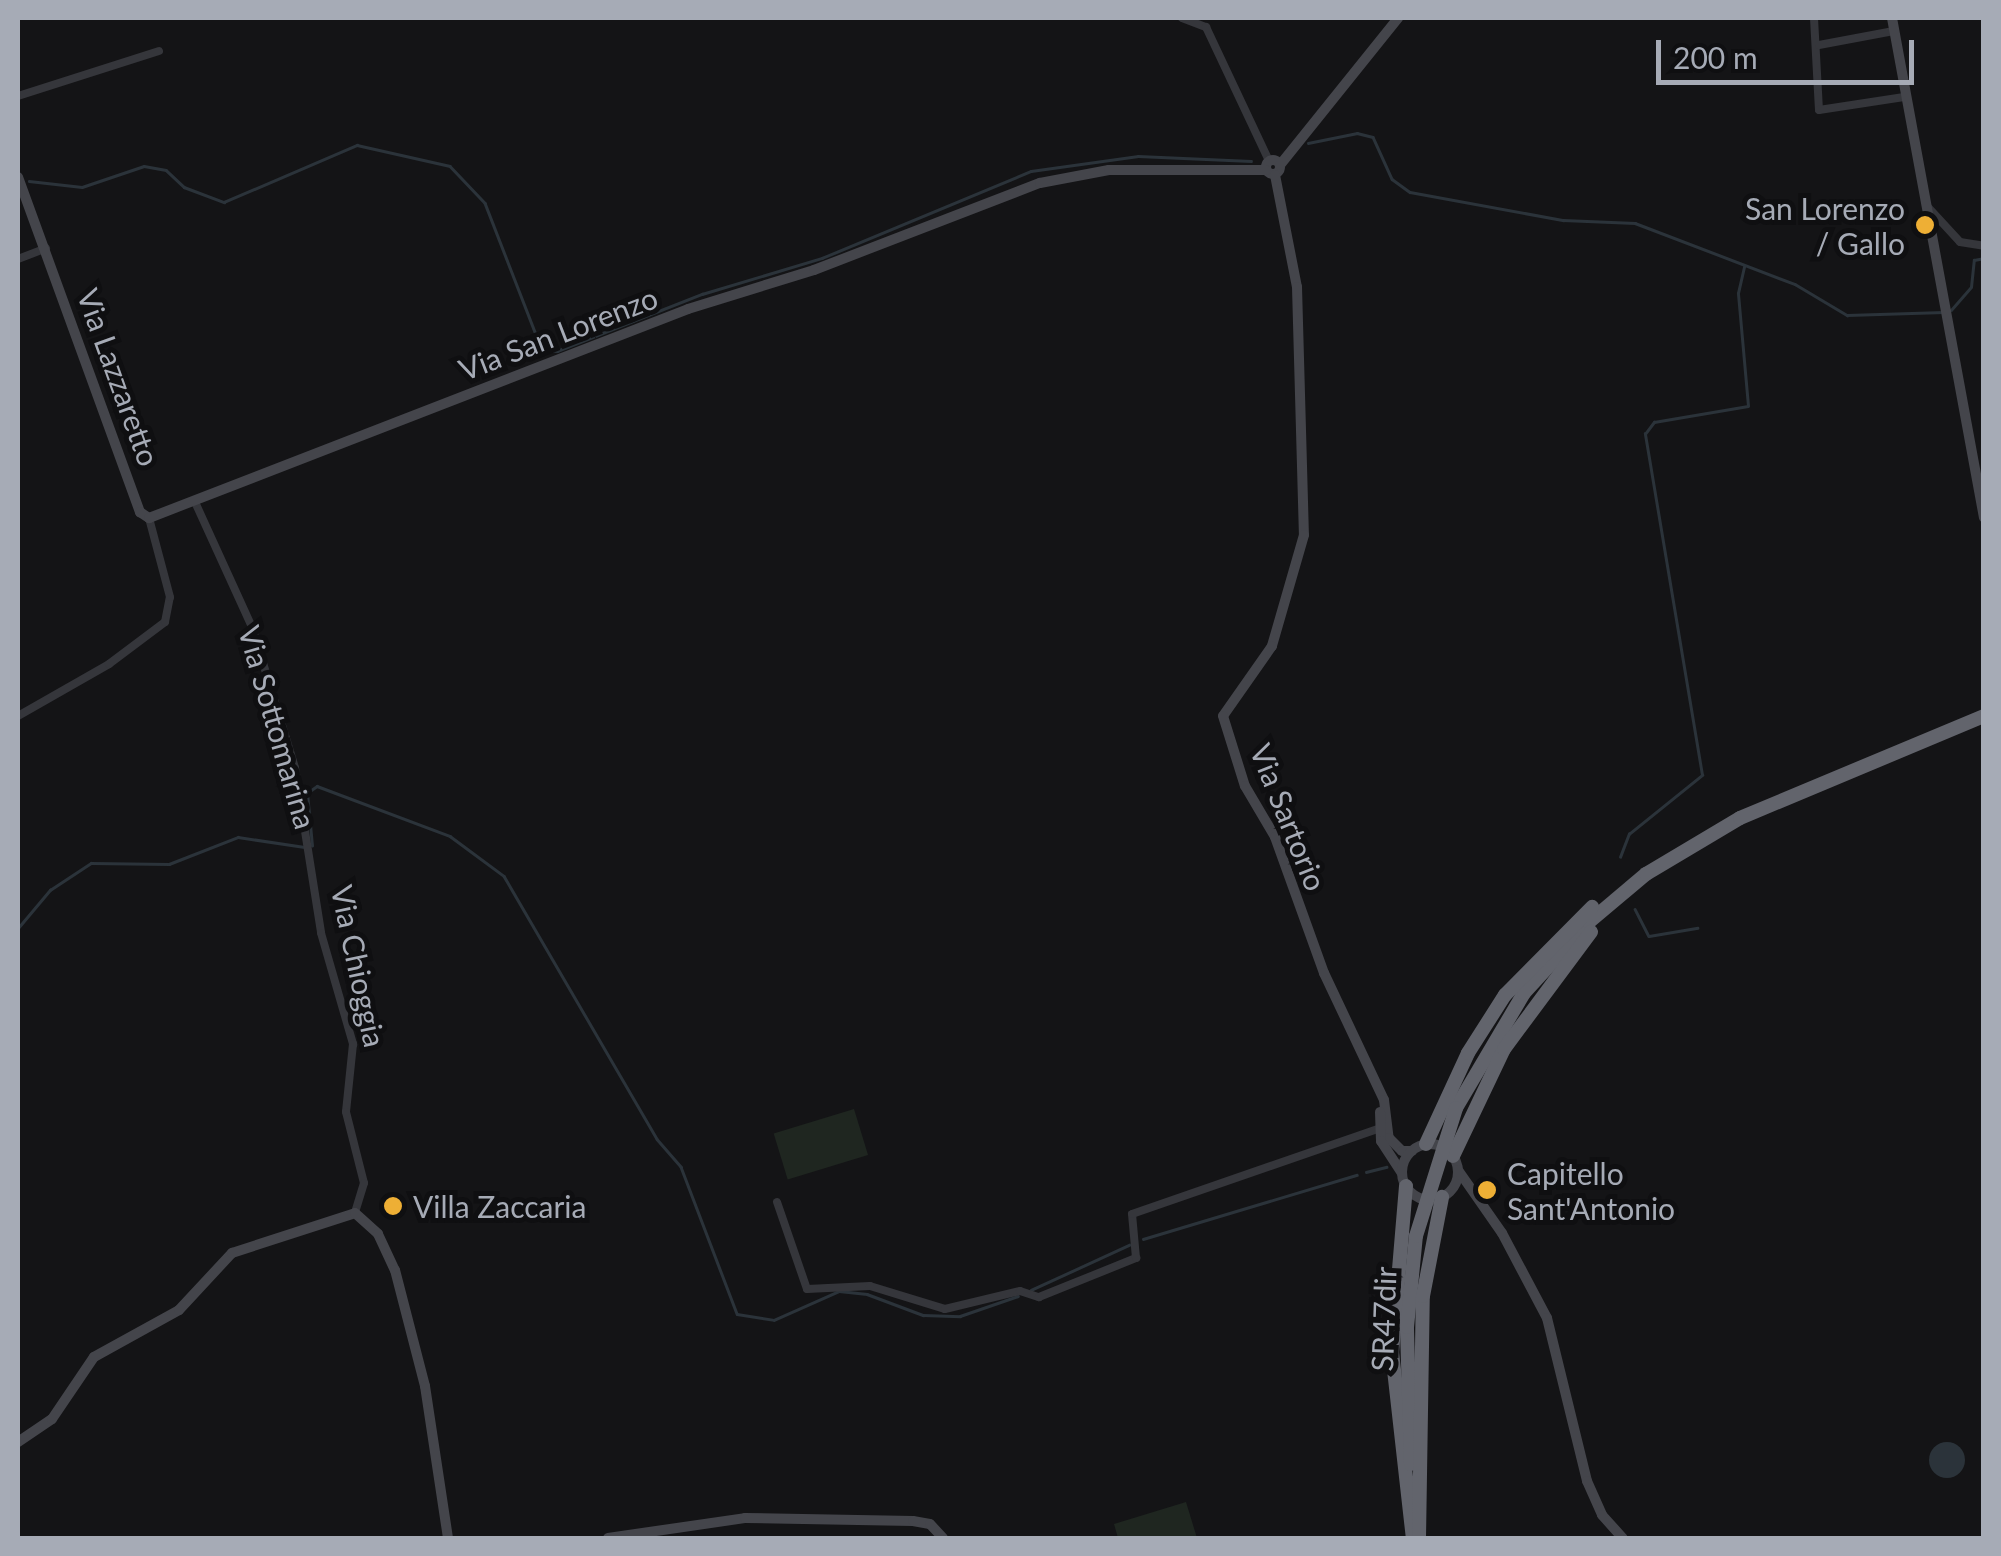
<!DOCTYPE html>
<style>
body{margin:0}
#map{position:relative;width:2001px;height:1556px;overflow:hidden;background:#141416;font-family:Lato,sans-serif}
div>[style]{position:absolute}
[style*='--x']{left:calc(var(--x)*1px);top:calc(var(--y)*1px);width:calc(var(--w)*1px);rotate:calc(var(--a)*1deg)}
.green>*{inset:0;background:#1f2620;transform-origin:0 0}
.water>*{inset:0;background:#2b333a}
.round{border-radius:50%}
.stream>*{height:2.5px;margin:-1.25px;padding:0 1.25px;transform-origin:1.25px;border-radius:1.25px;background:#2b333a}
.street>*{height:8px;margin:-4px;padding:0 4px;transform-origin:4px;border-radius:4px;background:#35363b}
.secondary>*{height:10px;margin:-5px;padding:0 5px;transform-origin:5px;border-radius:5px;background:#44454b}
.secondary>.ring{margin:-5px;padding:0;box-sizing:content-box;background:none;border:10px solid #44454b;border-radius:50%}
.highway>*{height:14px;margin:-7px;padding:0 7px;transform-origin:7px;border-radius:7px;background:#62646c}
.highway-bridge>*{height:14px;margin:-7px;padding:0 7px;transform-origin:7px;border-radius:7px;background:#62646c}
.dots>*{width:28px;height:28px;translate:-50% -50%;box-sizing:border-box;border:5px solid #0f0f11;border-radius:50%}
span{translate:-50% -50%;white-space:nowrap;text-align:center;line-height:1.15;-webkit-text-stroke:10px #0f0f11;paint-order:stroke}
.poi-label{font-size:30px;color:#a6abb6}
.right{translate:-100% -50%;text-align:right}
.left{translate:0 -50%;text-align:left}
.street-label{font-size:30px;color:#a6abb6}
.frame{position:absolute;inset:0;border:20px solid #a6abb6;pointer-events:none}
.scale{position:absolute;left:1656px;top:40px;width:258px;height:45px;box-sizing:border-box;border:5px solid #a6abb6;border-top:0;padding-left:12px;font-size:30px;line-height:35px;white-space:nowrap;color:#a6abb6;-webkit-text-stroke:8px #0f0f11;paint-order:stroke}
</style>
<div id="map">
<div class="green">
<i style="left:854px;top:1109px;width:48px;height:84px;rotate:73deg"></i>
<i style="clip-path:polygon(1186px 1502px,1197px 1538px,1118px 1538px,1114px 1524px)"></i>
</div>
<div class="water">
<i class="round" style="left:1929px;top:1442px;width:36px;height:36px"></i>
</div>
<div class="stream">
<i style="--x:1308;--y:143;--w:50;--a:-11.5"></i>
<i style="--x:1357;--y:133;--w:16;--a:14"></i>
<i style="--x:1373;--y:137;--w:46;--a:65.7"></i>
<i style="--x:1392;--y:179;--w:22;--a:36"></i>
<i style="--x:1410;--y:192;--w:156;--a:10.4"></i>
<i style="--x:1563;--y:220;--w:72;--a:2.4"></i>
<i style="--x:1635;--y:223;--w:171;--a:20.9"></i>
<i style="--x:1795;--y:284;--w:61;--a:30.8"></i>
<i style="--x:1847;--y:315;--w:97;--a:-1.8"></i>
<i style="--x:29;--y:181;--w:53;--a:6.5"></i>
<i style="--x:82;--y:187;--w:65;--a:-18.7"></i>
<i style="--x:144;--y:166;--w:22;--a:10"></i>
<i style="--x:166;--y:170;--w:25;--a:43"></i>
<i style="--x:184;--y:187;--w:43;--a:20.6"></i>
<i style="--x:224;--y:202;--w:145;--a:-23.2"></i>
<i style="--x:357;--y:145;--w:95;--a:12.7"></i>
<i style="--x:450;--y:166;--w:51;--a:46.6"></i>
<i style="--x:485;--y:203;--w:158;--a:68.8"></i>
<i style="--x:542;--y:350;--w:15;--a:4"></i>
<i style="--x:557;--y:351;--w:156;--a:-21.5"></i>
<i style="--x:702;--y:294;--w:125;--a:-16.7"></i>
<i style="--x:822;--y:258;--w:226;--a:-22.6"></i>
<i style="--x:1031;--y:171;--w:108;--a:-8"></i>
<i style="--x:1138;--y:156;--w:113;--a:2.5"></i>
<i style="--x:1951;--y:310;--w:30;--a:-49"></i>
<i style="--x:1971;--y:287;--w:27;--a:-84"></i>
<i style="--x:1974;--y:260;--w:10;--a:-11"></i>
<i style="--x:312;--y:846;--w:53;--a:-95.4"></i>
<i style="--x:307;--y:793;--w:12;--a:-35"></i>
<i style="--x:317;--y:786;--w:142;--a:20.6"></i>
<i style="--x:450;--y:836;--w:67;--a:36.5"></i>
<i style="--x:504;--y:876;--w:304;--a:59.8"></i>
<i style="--x:657;--y:1139;--w:37;--a:49"></i>
<i style="--x:681;--y:1167;--w:157;--a:69.1"></i>
<i style="--x:737;--y:1314;--w:37;--a:9"></i>
<i style="--x:774;--y:1320;--w:71;--a:-24"></i>
<i style="--x:839;--y:1291;--w:28;--a:6"></i>
<i style="--x:867;--y:1294;--w:60;--a:20.6"></i>
<i style="--x:923;--y:1315;--w:37;--a:2"></i>
<i style="--x:960;--y:1316;--w:61;--a:-19"></i>
<i style="--x:1620;--y:857;--w:25;--a:-69"></i>
<i style="--x:1629;--y:834;--w:94;--a:-38.9"></i>
<i style="--x:1702;--y:775;--w:346;--a:-99.5"></i>
<i style="--x:1645;--y:434;--w:15;--a:-53"></i>
<i style="--x:1654;--y:422;--w:95;--a:-9.7"></i>
<i style="--x:1748;--y:406;--w:113;--a:-95.1"></i>
<i style="--x:1738;--y:293;--w:27;--a:-77"></i>
<i style="--x:1635;--y:909;--w:30;--a:63"></i>
<i style="--x:1649;--y:936;--w:49;--a:-9.5"></i>
<i style="--x:18;--y:928;--w:50;--a:-49.9"></i>
<i style="--x:50;--y:890;--w:49;--a:-33.4"></i>
<i style="--x:91;--y:863;--w:78;--a:0.7"></i>
<i style="--x:169;--y:864;--w:74;--a:-21.4"></i>
<i style="--x:238;--y:837;--w:67;--a:8.6"></i>
<i style="--x:1366;--y:1172;--w:21;--a:-14"></i>
<i style="--x:1143;--y:1239;--w:223;--a:-16.7"></i>
<i style="--x:1031;--y:1290;--w:108;--a:-24.7"></i>
</div>
<div class="street">
<i style="--x:1182;--y:18;--w:26;--a:21"></i>
<i style="--x:1206;--y:27;--w:148;--a:64.8"></i>
<i style="--x:1814;--y:18;--w:92;--a:86.9"></i>
<i style="--x:1819;--y:110;--w:86;--a:-8.7"></i>
<i style="--x:1819;--y:45;--w:76;--a:-10.6"></i>
<i style="--x:18;--y:96;--w:148;--a:-17.7"></i>
<i style="--x:1926;--y:205;--w:50;--a:47.4"></i>
<i style="--x:1960;--y:242;--w:24;--a:9"></i>
<i style="--x:18;--y:259;--w:30;--a:-21"></i>
<i style="--x:195;--y:502;--w:137;--a:65.5"></i>
<i style="--x:252;--y:627;--w:147;--a:73"></i>
<i style="--x:295;--y:768;--w:167;--a:81"></i>
<i style="--x:321;--y:933;--w:116;--a:73.9"></i>
<i style="--x:353;--y:1044;--w:68;--a:95.9"></i>
<i style="--x:346;--y:1112;--w:73;--a:75.8"></i>
<i style="--x:364;--y:1183;--w:31;--a:107"></i>
<i style="--x:18;--y:716;--w:105;--a:-29.7"></i>
<i style="--x:109;--y:664;--w:70;--a:-36.9"></i>
<i style="--x:165;--y:622;--w:25;--a:-79"></i>
<i style="--x:170;--y:597;--w:82;--a:-104.9"></i>
<i style="--x:777;--y:1202;--w:92;--a:71"></i>
<i style="--x:807;--y:1289;--w:63;--a:-2.7"></i>
<i style="--x:870;--y:1286;--w:78;--a:17"></i>
<i style="--x:945;--y:1309;--w:77;--a:-13.5"></i>
<i style="--x:1020;--y:1291;--w:20;--a:18"></i>
<i style="--x:1039;--y:1297;--w:105;--a:-21.9"></i>
<i style="--x:1136;--y:1258;--w:44;--a:-95.2"></i>
<i style="--x:1132;--y:1214;--w:263;--a:-19.1"></i>
</div>
<div class="secondary">
<i style="--x:1892;--y:18;--w:508;--a:79.57"></i>
<i class="ring" style="left:1266px;top:160px;width:4px;height:4px"></i>
<i style="--x:1280;--y:165;--w:189;--a:-51.2"></i>
<i style="--x:1275;--y:175;--w:114;--a:78.9"></i>
<i style="--x:1297;--y:287;--w:248;--a:88.4"></i>
<i style="--x:1304;--y:535;--w:116;--a:106.1"></i>
<i style="--x:1272;--y:646;--w:85;--a:125"></i>
<i style="--x:1223;--y:716;--w:73;--a:72.6"></i>
<i style="--x:1245;--y:786;--w:59;--a:59.5"></i>
<i style="--x:1275;--y:837;--w:145;--a:70.2"></i>
<i style="--x:1324;--y:973;--w:140;--a:64.7"></i>
<i style="--x:1384;--y:1100;--w:38;--a:83"></i>
<i style="--x:1389;--y:1138;--w:18;--a:45"></i>
<i style="--x:1402;--y:1151;--w:10;--a:0"></i>
<i style="--x:18;--y:177;--w:357;--a:70"></i>
<i style="--x:140;--y:512;--w:11;--a:34"></i>
<i style="--x:149;--y:518;--w:578;--a:-21.19"></i>
<i style="--x:688;--y:309;--w:132;--a:-17.2"></i>
<i style="--x:814;--y:270;--w:242;--a:-21.1"></i>
<i style="--x:1040;--y:183;--w:70;--a:-10.7"></i>
<i style="--x:1109;--y:170;--w:157;--a:0"></i>
<i style="--x:1380;--y:1112;--w:29;--a:88"></i>
<i style="--x:1381;--y:1141;--w:38;--a:57"></i>
<i class="ring" style="left:1402px;top:1144px;width:46px;height:46px"></i>
<i style="--x:1458;--y:1170;--w:77;--a:55.1"></i>
<i style="--x:1502;--y:1233;--w:96;--a:62.1"></i>
<i style="--x:1547;--y:1318;--w:168;--a:76.2"></i>
<i style="--x:1587;--y:1481;--w:37;--a:66"></i>
<i style="--x:1602;--y:1515;--w:31;--a:48"></i>
<i style="--x:18;--y:1442;--w:41;--a:-34.1"></i>
<i style="--x:52;--y:1419;--w:75;--a:-55.9"></i>
<i style="--x:94;--y:1357;--w:97;--a:-28.9"></i>
<i style="--x:179;--y:1310;--w:78;--a:-47.1"></i>
<i style="--x:232;--y:1253;--w:129;--a:-18"></i>
<i style="--x:355;--y:1213;--w:31;--a:42"></i>
<i style="--x:378;--y:1234;--w:40;--a:65"></i>
<i style="--x:395;--y:1270;--w:120;--a:75.5"></i>
<i style="--x:425;--y:1386;--w:154;--a:81.4"></i>
<i style="--x:608;--y:1538;--w:138;--a:-8.3"></i>
<i style="--x:745;--y:1518;--w:168;--a:1"></i>
<i style="--x:913;--y:1521;--w:17;--a:10"></i>
<i style="--x:930;--y:1524;--w:19;--a:47"></i>
</div>
<div class="highway">
<i style="--x:1456;--y:1108;--w:134;--a:-59.4"></i>
<i style="--x:1524;--y:993;--w:96;--a:-47.5"></i>
<i style="--x:1589;--y:922;--w:75;--a:-40.1"></i>
<i style="--x:1646;--y:874;--w:109;--a:-30.8"></i>
<i style="--x:1740;--y:818;--w:264;--a:-22.7"></i>
<i style="--x:1426;--y:1144;--w:100;--a:-65.2"></i>
<i style="--x:1468;--y:1053;--w:69;--a:-57.5"></i>
<i style="--x:1505;--y:995;--w:124;--a:-45.3"></i>
<i style="--x:1453;--y:1156;--w:119;--a:-64.5"></i>
<i style="--x:1504;--y:1049;--w:146;--a:-53.4"></i>
<i style="--x:1406;--y:1186;--w:167;--a:94.8"></i>
<i style="--x:1392;--y:1352;--w:187;--a:83.6"></i>
<i style="--x:1411;--y:1464;--w:137;--a:-91.7"></i>
<i style="--x:1407;--y:1327;--w:91;--a:-84.4"></i>
<i style="--x:1419;--y:1538;--w:242;--a:-89.1"></i>
<i style="--x:1423;--y:1296;--w:101;--a:-79.1"></i>
</div>
<div class="highway-bridge">
<i style="--x:1416;--y:1236;--w:134;--a:-72.6"></i>
</div>
<div class="dots">
<i style="left:1925px;top:225px;background:#eeaf35"></i>
<i style="left:1487px;top:1190px;background:#eeaf35"></i>
<i style="left:393px;top:1206px;background:#eeaf35"></i>
</div>
<div class="poi-label">
<span class="right" style="left:1905px;top:225px">San Lorenzo<br>/ Gallo</span>
<span class="left" style="left:1507px;top:1190px">Capitello<br>Sant'Antonio</span>
<span class="left" style="left:413px;top:1206px">Villa Zaccaria</span>
</div>
<div class="street-label">
<span style="left:558px;top:333px;rotate:-21deg">Via San Lorenzo</span>
<span style="left:119px;top:377px;rotate:70deg">Via Lazzaretto</span>
<span style="left:278px;top:727px;rotate:74deg">Via Sottomarina</span>
<span style="left:1289px;top:817px;rotate:68deg">Via Sartorio</span>
<span style="left:359px;top:966px;rotate:78deg">Via Chioggia</span>
<span style="left:1383px;top:1319px;rotate:-88deg">SR47dir</span>
</div>
<div class="frame"></div>
<div class="scale">200 m</div>
</div>
